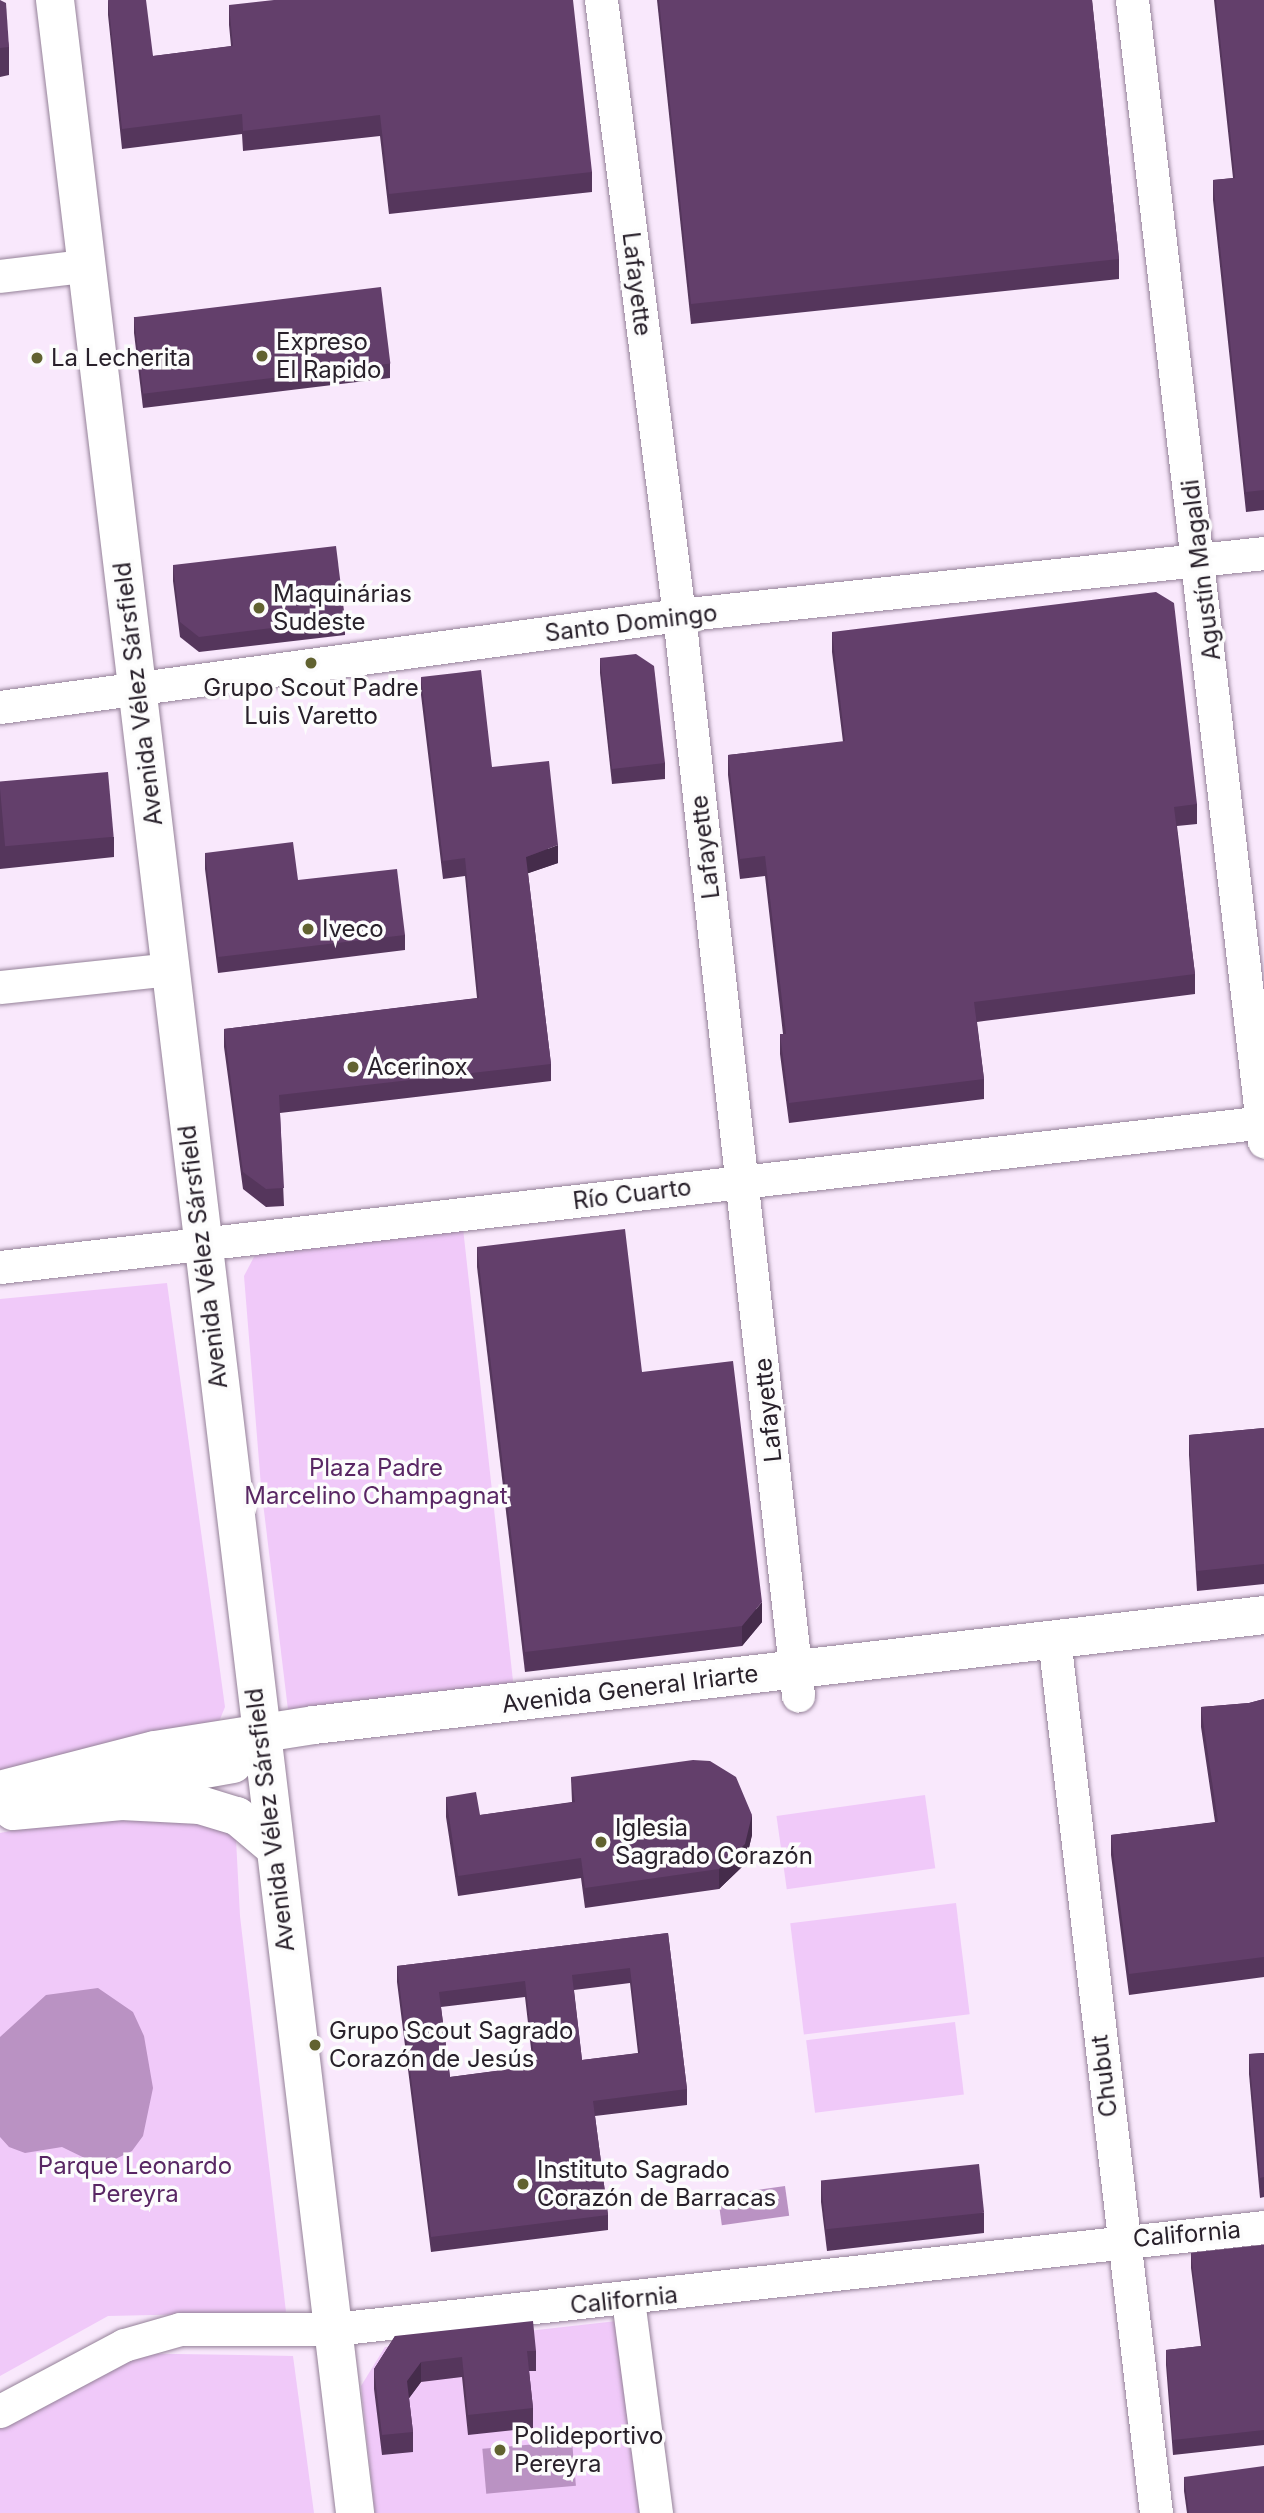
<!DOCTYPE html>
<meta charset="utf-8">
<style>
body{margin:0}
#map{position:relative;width:1264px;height:2513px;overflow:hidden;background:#f9e8fc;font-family:Inter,sans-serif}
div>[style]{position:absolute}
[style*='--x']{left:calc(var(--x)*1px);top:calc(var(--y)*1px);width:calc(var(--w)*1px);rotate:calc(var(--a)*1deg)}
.green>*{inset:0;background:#f0c9f9;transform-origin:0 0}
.water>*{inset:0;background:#ba92c3;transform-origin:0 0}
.roads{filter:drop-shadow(0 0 2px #948198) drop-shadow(0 0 2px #948198)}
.minor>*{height:33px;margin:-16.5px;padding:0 16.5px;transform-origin:16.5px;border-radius:16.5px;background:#fff}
.major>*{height:38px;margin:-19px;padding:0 19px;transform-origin:19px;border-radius:19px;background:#fff}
.wall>*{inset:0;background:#55365c}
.shaded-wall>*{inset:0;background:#452c4b}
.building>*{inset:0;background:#633f6b;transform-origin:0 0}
.dots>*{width:19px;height:19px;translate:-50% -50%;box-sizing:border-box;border:4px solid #fcfcfc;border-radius:50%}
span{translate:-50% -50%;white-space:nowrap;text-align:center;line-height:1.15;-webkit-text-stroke:7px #fcfcfc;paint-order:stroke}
.street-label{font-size:24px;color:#29212b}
.poi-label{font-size:24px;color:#29212b}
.left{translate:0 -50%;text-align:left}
.park-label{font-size:24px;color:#592764}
</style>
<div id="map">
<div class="green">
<i style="clip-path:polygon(463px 1228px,514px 1690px,289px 1718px,261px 1486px,244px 1276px,255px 1255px)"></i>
<i style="clip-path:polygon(167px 1283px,225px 1707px,216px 1729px,0 1771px,0 1299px)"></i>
<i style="left:925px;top:1795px;width:74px;height:150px;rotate:82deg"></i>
<i style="clip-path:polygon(129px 1808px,227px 1825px,236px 1839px,240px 1916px,286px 2312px,108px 2316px,0 2376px,0 1833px)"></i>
<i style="left:956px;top:1903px;width:112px;height:167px;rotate:83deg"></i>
<i style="left:955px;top:2022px;width:73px;height:150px;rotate:83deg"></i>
<i style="clip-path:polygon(617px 2321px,640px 2513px,375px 2513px,361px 2386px,385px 2347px)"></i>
<i style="clip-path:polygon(116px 2353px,293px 2356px,314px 2513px,0 2513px,0 2415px)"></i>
</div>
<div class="water">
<i style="clip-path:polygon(98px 1988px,133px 2012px,144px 2036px,153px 2088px,143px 2136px,132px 2151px,101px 2166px,62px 2147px,25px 2153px,9px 2147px,0 2137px,0 2037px,46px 1995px)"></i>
<i style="left:785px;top:2186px;width:30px;height:68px;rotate:82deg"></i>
<i style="left:572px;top:2441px;width:45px;height:90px;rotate:85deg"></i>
</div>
<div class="roads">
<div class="minor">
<i style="--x:601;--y:0;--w:620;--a:82.77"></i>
<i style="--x:679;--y:615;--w:1087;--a:83.71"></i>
<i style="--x:1132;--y:0;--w:1149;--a:83.4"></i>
<i style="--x:0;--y:276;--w:85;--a:-6.8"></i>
<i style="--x:0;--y:707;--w:685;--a:-7.72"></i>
<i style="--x:679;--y:615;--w:588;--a:-6.05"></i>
<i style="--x:0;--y:987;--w:171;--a:-6"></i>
<i style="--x:0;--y:1267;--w:1272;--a:-6.54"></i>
<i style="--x:1054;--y:1638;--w:881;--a:83.35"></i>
<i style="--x:628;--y:2300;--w:215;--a:82.5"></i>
<i style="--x:0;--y:2411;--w:140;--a:-28"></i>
<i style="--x:124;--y:2345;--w:58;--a:-15.9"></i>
<i style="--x:180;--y:2329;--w:154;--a:0"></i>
<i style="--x:334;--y:2329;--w:936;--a:-6.26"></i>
</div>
<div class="major">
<i style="--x:55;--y:0;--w:2531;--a:83.19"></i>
<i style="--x:103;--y:1787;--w:132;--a:-10"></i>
<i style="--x:0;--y:1790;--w:160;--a:-14.5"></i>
<i style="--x:155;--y:1750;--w:161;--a:-8.9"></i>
<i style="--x:314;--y:1725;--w:956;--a:-6.6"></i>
<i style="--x:13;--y:1811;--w:109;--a:-5.2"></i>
<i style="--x:122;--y:1801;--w:78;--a:2.9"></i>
<i style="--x:200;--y:1805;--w:39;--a:17"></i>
<i style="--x:237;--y:1816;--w:48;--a:40"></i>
</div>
</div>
<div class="wall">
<i style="clip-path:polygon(0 0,9px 47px,9px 75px,0 77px)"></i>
<i style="clip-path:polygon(108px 0,153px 56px,231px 46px,229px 25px,229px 5px,592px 172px,592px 192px,389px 214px,380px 136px,243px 151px,242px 134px,122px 149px,108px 15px)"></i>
<i style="clip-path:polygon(657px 0,1092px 0,1119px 259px,1119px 279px,691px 324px)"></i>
<i style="clip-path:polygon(1214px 0,1264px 0,1264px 510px,1246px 512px,1213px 200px,1213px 180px,1233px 178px)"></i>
<i style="clip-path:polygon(134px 317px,390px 363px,390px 378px,143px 408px,134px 333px)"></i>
<i style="clip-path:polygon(173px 565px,345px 619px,345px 635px,199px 652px,180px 637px,173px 581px)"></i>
<i style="clip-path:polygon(832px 632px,1197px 804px,1197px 824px,1177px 826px,1195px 974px,1195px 994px,977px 1022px,984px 1079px,984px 1099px,789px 1123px,780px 1054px,780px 1034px,783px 1034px,765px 876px,740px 879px,728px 775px,728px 755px,843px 742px,832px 652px)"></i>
<i style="clip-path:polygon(600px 658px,665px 763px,665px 779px,612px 784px,600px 673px)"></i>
<i style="clip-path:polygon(421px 677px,492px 767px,558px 863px,528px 873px,551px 1064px,551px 1081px,280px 1113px,284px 1206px,266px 1207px,243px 1189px,224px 1047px,224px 1029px,477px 998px,465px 876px,443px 879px,421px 695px)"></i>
<i style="clip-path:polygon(0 783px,114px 837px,114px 857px,0 869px)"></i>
<i style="clip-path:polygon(205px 853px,298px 880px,405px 935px,405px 950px,218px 973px,205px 869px)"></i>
<i style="clip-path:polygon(477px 1247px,642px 1372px,762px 1622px,742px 1646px,525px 1672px,477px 1267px)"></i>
<i style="clip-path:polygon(1264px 1428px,1264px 1584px,1197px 1591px,1189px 1455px,1189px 1435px)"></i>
<i style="clip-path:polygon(1264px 1699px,1264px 1977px,1129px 1995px,1111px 1855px,1111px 1835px,1215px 1822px,1201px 1727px,1201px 1707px,1249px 1703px)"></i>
<i style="clip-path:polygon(571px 1777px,752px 1835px,745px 1864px,719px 1889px,585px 1908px,581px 1878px,458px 1896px,446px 1817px,446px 1797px,480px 1815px,572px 1802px)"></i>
<i style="clip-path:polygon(evenodd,668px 1933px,687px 2089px,687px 2105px,595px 2116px,608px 2215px,608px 2230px,431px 2252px,397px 1982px,397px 1966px,668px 1933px,630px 1983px,638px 2053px,582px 2060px,574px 1990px,630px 1983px,668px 1933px,525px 1997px,533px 2066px,450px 2077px,441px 2007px,525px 1997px)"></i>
<i style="clip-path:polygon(1264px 2053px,1264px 2197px,1260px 2198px,1249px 2074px,1249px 2054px)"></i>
<i style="clip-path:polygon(821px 2182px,984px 2213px,984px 2233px,827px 2251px,821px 2202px)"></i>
<i style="clip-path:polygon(1264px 2245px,1264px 2445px,1173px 2455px,1166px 2365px,1166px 2350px,1201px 2346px,1191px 2268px,1191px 2253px)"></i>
<i style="clip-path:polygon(395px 2336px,536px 2351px,536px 2371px,529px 2371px,533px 2408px,533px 2428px,468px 2435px,462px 2377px,421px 2382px,409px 2398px,413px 2432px,413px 2452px,382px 2455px,374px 2389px,374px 2369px)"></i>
<i style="clip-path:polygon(1184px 2477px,1264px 2513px,1187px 2513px,1184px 2491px)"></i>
</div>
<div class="shaded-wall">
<i style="clip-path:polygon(558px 845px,558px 863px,526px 874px,526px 857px)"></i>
<i style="clip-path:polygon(762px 1602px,762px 1622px,742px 1646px,742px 1626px)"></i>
<i style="clip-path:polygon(752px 1815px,752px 1835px,745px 1864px,719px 1889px,719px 1869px)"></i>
<i style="clip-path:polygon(421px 2362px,421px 2382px,407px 2401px,407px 2381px)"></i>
</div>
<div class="building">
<i style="clip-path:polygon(0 0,6px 3px,9px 47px,0 48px)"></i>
<i style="clip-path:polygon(108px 0,146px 0,153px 56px,233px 46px,229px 5px,274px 0,573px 0,592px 172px,389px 194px,380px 115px,243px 131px,242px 114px,122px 129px)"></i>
<i style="clip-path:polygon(659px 0,1092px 0,1119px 259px,691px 304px)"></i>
<i style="clip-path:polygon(1216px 0,1264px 0,1264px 490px,1246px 492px,1213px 180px,1235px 178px)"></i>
<i style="left:381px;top:287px;width:77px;height:249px;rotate:83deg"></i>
<i style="clip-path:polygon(336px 546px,345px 619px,199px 637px,180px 622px,173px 565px)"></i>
<i style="clip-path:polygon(1156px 592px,1174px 603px,1197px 804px,1174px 807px,1195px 974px,974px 1002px,984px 1079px,789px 1103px,780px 1034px,786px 1034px,765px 856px,740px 859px,728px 755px,845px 741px,832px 632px)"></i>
<i style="clip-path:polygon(636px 654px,654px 666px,665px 763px,612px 769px,600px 658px)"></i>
<i style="clip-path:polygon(481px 670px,492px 767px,549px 761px,558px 845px,526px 857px,551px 1064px,279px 1095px,284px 1188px,266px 1189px,243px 1172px,224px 1029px,479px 998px,465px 858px,443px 861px,421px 677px)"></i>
<i style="left:108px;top:772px;width:65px;height:109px;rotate:85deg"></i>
<i style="clip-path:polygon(293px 842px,298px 880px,397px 869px,405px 935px,218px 957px,205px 853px)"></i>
<i style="clip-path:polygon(625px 1229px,642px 1372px,733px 1361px,762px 1602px,742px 1626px,525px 1652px,477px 1247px)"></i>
<i style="clip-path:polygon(1264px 1428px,1264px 1564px,1197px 1571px,1189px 1435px)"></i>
<i style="clip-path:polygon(1264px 1699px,1264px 1957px,1129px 1974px,1111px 1835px,1218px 1822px,1201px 1707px,1249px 1703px)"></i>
<i style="clip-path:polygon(693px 1760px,710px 1761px,736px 1777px,752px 1815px,745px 1844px,719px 1869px,585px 1888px,581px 1858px,458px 1876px,446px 1797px,476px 1792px,480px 1815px,575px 1802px,571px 1777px)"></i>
<i style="clip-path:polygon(evenodd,668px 1933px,687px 2089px,593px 2101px,608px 2215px,431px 2237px,397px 1966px,668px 1933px,630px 1968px,640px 2053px,582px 2060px,572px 1975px,630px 1968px,668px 1933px,525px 1981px,535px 2066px,450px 2077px,439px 1992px,525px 1981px)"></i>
<i style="clip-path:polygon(1264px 2053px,1264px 2177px,1260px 2178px,1249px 2054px)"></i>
<i style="left:979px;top:2164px;width:49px;height:159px;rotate:84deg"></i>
<i style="clip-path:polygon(1264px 2245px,1264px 2430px,1173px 2440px,1166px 2350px,1202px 2346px,1191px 2253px)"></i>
<i style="clip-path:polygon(533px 2321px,536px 2351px,527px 2351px,533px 2408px,468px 2415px,462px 2357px,421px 2362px,407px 2381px,413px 2432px,382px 2435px,374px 2369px,395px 2336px)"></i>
<i style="clip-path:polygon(1264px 2466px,1264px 2513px,1189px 2513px,1184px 2477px)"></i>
</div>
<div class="dots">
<i style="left:262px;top:356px;background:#616230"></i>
<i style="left:37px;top:358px;background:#616230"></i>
<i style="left:259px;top:608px;background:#616230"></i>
<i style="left:311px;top:663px;background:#616230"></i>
<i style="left:308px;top:929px;background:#616230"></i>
<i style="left:353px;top:1067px;background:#616230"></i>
<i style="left:601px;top:1842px;background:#616230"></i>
<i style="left:315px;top:2045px;background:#616230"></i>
<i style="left:523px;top:2184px;background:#616230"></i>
<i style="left:500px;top:2450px;background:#616230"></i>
</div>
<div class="street-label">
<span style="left:637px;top:284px;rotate:83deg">Lafayette</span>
<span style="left:1201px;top:570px;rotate:-97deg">Agustín Magaldi</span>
<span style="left:631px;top:623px;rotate:-7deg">Santo Domingo</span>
<span style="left:138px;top:694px;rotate:-97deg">Avenida Vélez Sársfield</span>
<span style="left:705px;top:847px;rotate:-97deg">Lafayette</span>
<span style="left:632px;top:1194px;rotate:-7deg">Río Cuarto</span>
<span style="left:203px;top:1257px;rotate:-97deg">Avenida Vélez Sársfield</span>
<span style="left:768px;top:1410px;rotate:-96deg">Lafayette</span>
<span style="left:630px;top:1689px;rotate:-7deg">Avenida General Iriarte</span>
<span style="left:270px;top:1820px;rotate:-97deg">Avenida Vélez Sársfield</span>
<span style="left:1104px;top:2076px;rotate:-97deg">Chubut</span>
<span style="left:1187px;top:2234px;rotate:-5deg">California</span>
<span style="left:624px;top:2300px;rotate:-6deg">California</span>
</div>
<div class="poi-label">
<span class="left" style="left:276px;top:356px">Expreso<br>El Rapido</span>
<span class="left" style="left:51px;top:358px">La Lecherita</span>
<span class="left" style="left:273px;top:608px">Maquinárias<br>Sudeste</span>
<span style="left:311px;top:702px">Grupo Scout Padre<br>Luis Varetto</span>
<span class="left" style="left:322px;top:929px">Iveco</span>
<span class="left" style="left:367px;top:1067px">Acerinox</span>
<span class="left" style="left:615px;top:1842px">Iglesia<br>Sagrado Corazón</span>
<span class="left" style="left:329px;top:2045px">Grupo Scout Sagrado<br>Corazón de Jesús</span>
<span class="left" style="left:537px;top:2184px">Instituto Sagrado<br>Corazón de Barracas</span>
<span class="left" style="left:514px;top:2450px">Polideportivo<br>Pereyra</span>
</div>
<div class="park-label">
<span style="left:376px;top:1482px">Plaza Padre<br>Marcelino Champagnat</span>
<span style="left:135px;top:2180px">Parque Leonardo<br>Pereyra</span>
</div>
</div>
